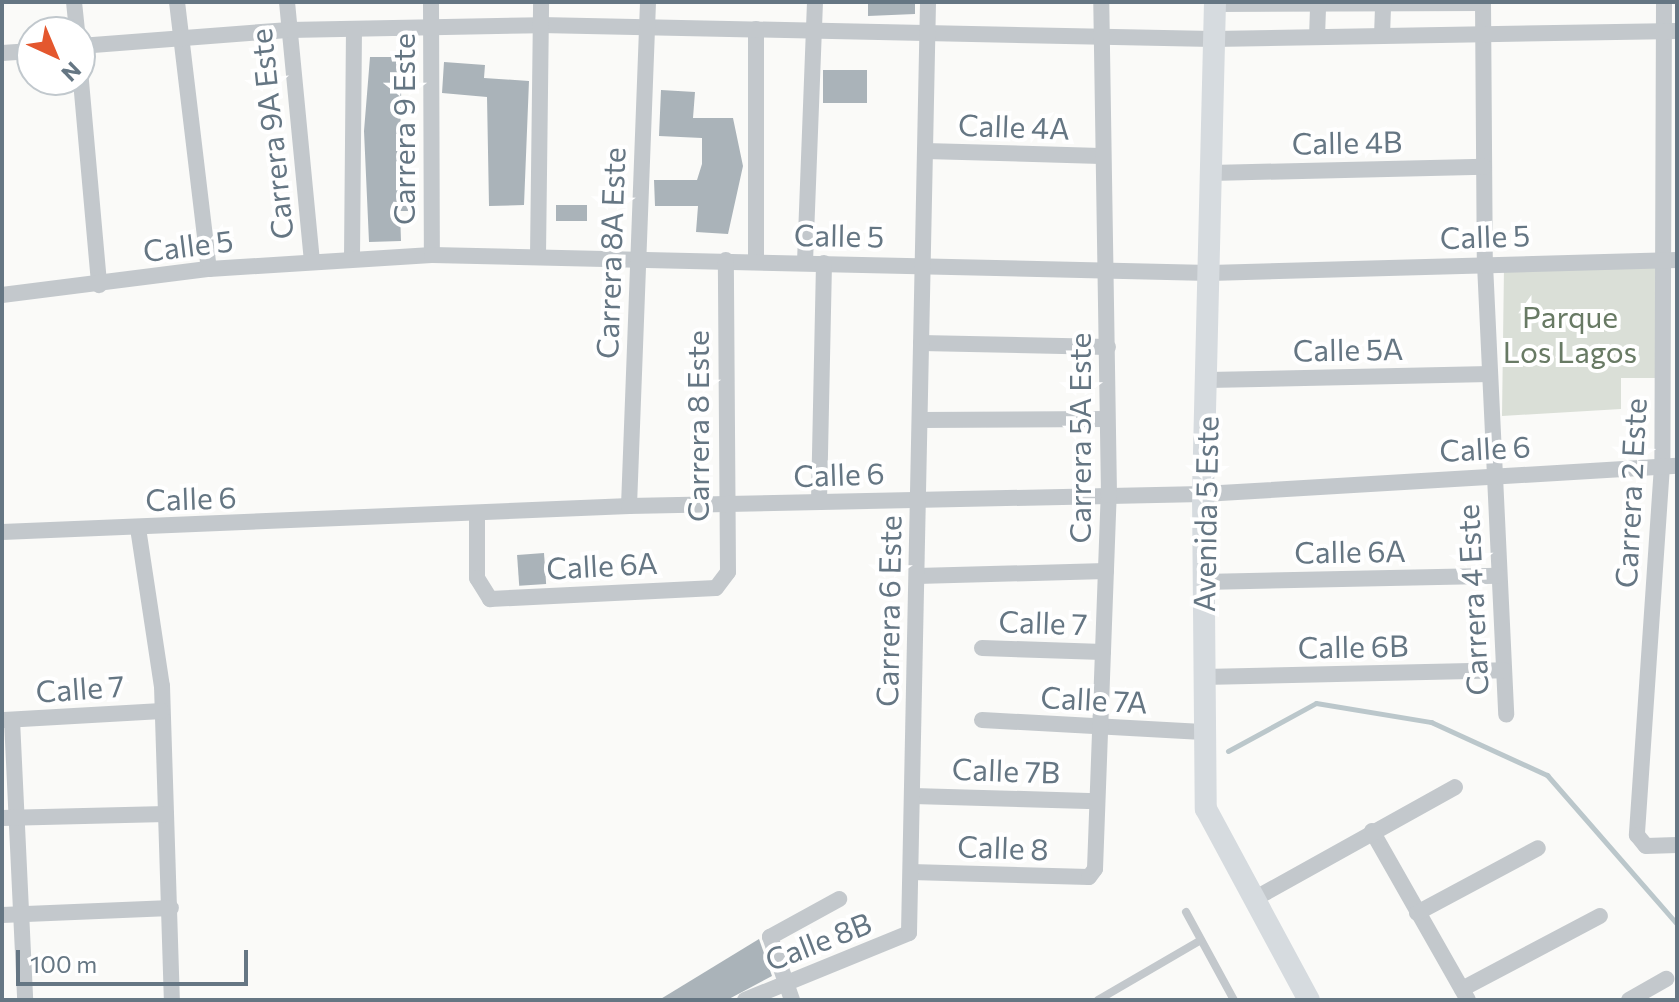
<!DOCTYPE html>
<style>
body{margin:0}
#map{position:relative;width:1679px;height:1002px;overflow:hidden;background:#fafaf8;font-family:Commissioner,sans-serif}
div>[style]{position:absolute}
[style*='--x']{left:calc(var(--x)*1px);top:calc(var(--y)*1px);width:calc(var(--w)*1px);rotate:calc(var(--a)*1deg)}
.green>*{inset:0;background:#dadfd7}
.stream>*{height:5px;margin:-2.5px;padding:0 2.5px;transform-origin:2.5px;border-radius:2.5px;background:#bbc7cb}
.building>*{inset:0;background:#aab3b9;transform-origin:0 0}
.lane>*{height:8px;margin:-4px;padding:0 4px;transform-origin:4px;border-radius:4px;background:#c3c8cc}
.street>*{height:16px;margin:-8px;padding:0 8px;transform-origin:8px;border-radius:8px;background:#c3c8cc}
.secondary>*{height:22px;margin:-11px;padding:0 11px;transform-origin:11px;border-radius:11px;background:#d6dbdf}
span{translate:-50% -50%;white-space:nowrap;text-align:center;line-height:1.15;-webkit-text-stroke:8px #fff;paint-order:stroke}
.street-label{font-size:30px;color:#657683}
.park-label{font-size:30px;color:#687a64}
.frame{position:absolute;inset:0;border:4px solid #657683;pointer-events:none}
.north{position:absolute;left:16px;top:16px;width:80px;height:80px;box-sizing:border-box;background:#fff;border:2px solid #c1c8cd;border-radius:50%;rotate:136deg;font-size:22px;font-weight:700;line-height:32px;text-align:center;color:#657683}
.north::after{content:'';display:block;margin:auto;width:28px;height:36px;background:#e4572e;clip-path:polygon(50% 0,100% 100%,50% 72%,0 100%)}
.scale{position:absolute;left:16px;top:950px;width:232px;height:36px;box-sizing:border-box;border:4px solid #657683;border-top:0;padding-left:10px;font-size:24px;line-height:28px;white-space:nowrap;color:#657683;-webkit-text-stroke:6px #fff;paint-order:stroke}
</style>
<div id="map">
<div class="green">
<i style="clip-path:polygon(1661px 264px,1659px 378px,1621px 378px,1621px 409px,1502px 416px,1504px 267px)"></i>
</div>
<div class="stream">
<i style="--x:1228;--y:751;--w:100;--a:-28.6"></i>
<i style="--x:1316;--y:703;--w:117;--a:9.4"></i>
<i style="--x:1431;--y:722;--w:128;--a:24.6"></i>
<i style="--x:1547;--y:775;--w:198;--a:48.9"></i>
</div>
<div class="building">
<i style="clip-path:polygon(868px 2px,915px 2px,915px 14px,868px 16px)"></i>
<i style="clip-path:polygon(370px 57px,402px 57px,400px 143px,408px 211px,400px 211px,401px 241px,369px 242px,364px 131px)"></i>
<i style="clip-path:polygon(444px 62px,485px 65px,484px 78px,529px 81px,524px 205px,489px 206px,487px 97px,442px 93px)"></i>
<i style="left:823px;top:70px;width:44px;height:33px"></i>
<i style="clip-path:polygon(661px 90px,695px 92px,693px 118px,733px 118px,743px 166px,728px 234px,696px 232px,698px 206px,655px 206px,654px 180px,697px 180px,702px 164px,702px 138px,659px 136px)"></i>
<i style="left:556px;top:205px;width:31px;height:16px"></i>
<i style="left:544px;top:553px;width:31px;height:27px;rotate:86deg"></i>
<i style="clip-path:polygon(759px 939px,772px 976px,727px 1000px,659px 1000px)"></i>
</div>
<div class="lane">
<i style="--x:1186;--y:912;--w:100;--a:61.4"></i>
<i style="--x:1098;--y:1000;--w:119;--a:-30.2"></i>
</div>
<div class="street">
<i style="--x:74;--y:2;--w:30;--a:84"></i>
<i style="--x:177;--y:2;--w:269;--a:83.2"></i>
<i style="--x:287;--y:2;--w:259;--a:84.5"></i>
<i style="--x:431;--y:2;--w:253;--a:89.8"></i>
<i style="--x:1483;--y:2;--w:262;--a:89.6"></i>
<i style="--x:1485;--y:264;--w:451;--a:87.3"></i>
<i style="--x:1664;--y:2;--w:464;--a:90.2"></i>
<i style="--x:1662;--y:466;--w:370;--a:93.9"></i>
<i style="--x:1637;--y:835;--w:14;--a:51"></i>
<i style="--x:1646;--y:846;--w:31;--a:-2"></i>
<i style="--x:1215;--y:4;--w:268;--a:-0.2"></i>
<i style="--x:756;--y:29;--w:232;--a:90"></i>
<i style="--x:1382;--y:36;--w:33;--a:-88"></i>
<i style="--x:1317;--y:37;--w:34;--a:-88"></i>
<i style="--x:80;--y:46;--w:210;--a:-4.4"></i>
<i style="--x:289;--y:30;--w:251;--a:-1.1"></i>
<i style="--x:540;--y:25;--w:673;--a:1.19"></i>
<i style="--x:1213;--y:39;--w:464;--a:-1"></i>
<i style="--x:2;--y:53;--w:30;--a:-4"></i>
<i style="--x:80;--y:70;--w:216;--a:84.9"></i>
<i style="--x:925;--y:151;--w:176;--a:1.6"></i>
<i style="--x:1211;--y:173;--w:273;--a:-1.3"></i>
<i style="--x:538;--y:255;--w:253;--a:-89.3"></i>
<i style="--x:352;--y:257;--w:228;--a:-89.5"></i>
<i style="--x:805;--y:262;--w:260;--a:-87.8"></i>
<i style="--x:2;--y:295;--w:209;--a:-7.2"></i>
<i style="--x:209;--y:269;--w:223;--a:-3.6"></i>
<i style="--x:432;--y:255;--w:778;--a:1.33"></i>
<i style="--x:1210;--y:273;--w:467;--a:-1.6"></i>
<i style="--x:921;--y:343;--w:187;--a:1.2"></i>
<i style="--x:1207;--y:380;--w:283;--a:-1.2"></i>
<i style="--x:920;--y:420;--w:187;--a:-0.3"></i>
<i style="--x:819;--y:502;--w:239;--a:-88.8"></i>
<i style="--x:629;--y:506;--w:504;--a:-87.84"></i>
<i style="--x:477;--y:514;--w:64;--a:90"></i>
<i style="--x:477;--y:578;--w:25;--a:58"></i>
<i style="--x:490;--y:599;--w:226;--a:-2.8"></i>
<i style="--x:716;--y:588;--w:20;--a:-53"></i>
<i style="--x:728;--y:572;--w:312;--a:-90.4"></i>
<i style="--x:138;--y:528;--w:160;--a:81.4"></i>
<i style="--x:162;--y:686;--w:314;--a:88.2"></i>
<i style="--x:2;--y:532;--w:628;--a:-2.37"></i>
<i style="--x:629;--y:506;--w:574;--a:-1.2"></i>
<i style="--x:1203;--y:494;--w:475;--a:-3.4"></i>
<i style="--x:917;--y:576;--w:189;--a:-1.5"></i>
<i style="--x:1203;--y:582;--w:295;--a:-1.2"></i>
<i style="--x:982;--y:648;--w:121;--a:1.9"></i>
<i style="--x:1203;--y:677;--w:301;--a:-1.3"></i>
<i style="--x:4;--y:720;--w:158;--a:-3.3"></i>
<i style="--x:12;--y:720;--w:280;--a:87.3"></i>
<i style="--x:982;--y:720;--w:221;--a:3.1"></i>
<i style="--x:913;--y:796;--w:184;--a:1.6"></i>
<i style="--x:2;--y:818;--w:164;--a:-1.4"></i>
<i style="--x:1372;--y:831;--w:194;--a:60.4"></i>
<i style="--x:911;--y:872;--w:178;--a:1.6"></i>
<i style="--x:1089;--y:877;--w:10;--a:-53"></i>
<i style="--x:1095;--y:869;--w:374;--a:-87.9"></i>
<i style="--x:1109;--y:495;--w:493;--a:-90.9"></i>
<i style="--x:1254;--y:899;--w:230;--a:-29.1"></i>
<i style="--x:1417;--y:913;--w:137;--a:-28.2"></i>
<i style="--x:2;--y:915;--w:169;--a:-2.4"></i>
<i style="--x:1462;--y:989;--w:156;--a:-27.9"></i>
<i style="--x:745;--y:1000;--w:177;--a:-22.2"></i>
<i style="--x:909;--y:933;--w:931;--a:-88.83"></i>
<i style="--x:792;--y:1000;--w:67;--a:-109.2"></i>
<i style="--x:770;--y:937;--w:79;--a:-28.8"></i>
<i style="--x:1629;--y:1000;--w:43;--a:-29.6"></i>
</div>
<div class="secondary">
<i style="--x:1215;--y:2;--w:492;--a:91.4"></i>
<i style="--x:1203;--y:494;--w:315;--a:89.5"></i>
<i style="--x:1206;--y:809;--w:217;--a:61.7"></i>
</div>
<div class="street-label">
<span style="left:1014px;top:126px;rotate:2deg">Calle 4A</span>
<span style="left:403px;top:129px;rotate:-90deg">Carrera 9 Este</span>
<span style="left:271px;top:134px;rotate:-96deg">Carrera 9A Este</span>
<span style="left:1347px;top:142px;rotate:-1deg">Calle 4B</span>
<span style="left:839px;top:235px;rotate:1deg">Calle 5</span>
<span style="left:1485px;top:236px;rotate:-2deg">Calle 5</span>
<span style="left:188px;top:245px;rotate:-7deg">Calle 5</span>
<span style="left:610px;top:253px;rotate:-88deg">Carrera 8A Este</span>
<span style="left:1348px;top:349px;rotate:-1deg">Calle 5A</span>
<span style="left:697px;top:426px;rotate:-90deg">Carrera 8 Este</span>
<span style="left:1079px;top:438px;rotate:-90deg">Carrera 5A Este</span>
<span style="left:1485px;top:448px;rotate:-3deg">Calle 6</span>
<span style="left:839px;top:474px;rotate:-2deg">Calle 6</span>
<span style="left:1630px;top:493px;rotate:-87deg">Carrera 2 Este</span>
<span style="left:191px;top:498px;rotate:-2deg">Calle 6</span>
<span style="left:1205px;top:514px;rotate:-89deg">Avenida 5 Este</span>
<span style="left:1350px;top:551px;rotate:-1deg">Calle 6A</span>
<span style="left:602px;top:565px;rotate:-3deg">Calle 6A</span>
<span style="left:1472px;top:600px;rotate:-93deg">Carrera 4 Este</span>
<span style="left:888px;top:611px;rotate:-89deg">Carrera 6 Este</span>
<span style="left:1043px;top:622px;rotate:2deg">Calle 7</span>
<span style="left:1353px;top:646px;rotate:-1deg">Calle 6B</span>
<span style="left:80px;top:688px;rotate:-4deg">Calle 7</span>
<span style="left:1094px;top:699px;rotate:3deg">Calle 7A</span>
<span style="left:1006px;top:770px;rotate:2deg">Calle 7B</span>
<span style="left:1003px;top:847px;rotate:2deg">Calle 8</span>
<span style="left:818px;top:941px;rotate:-21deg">Calle 8B</span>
</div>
<div class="park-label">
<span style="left:1570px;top:333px">Parque<br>Los Lagos</span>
</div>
<div class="frame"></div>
<div class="north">N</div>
<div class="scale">100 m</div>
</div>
